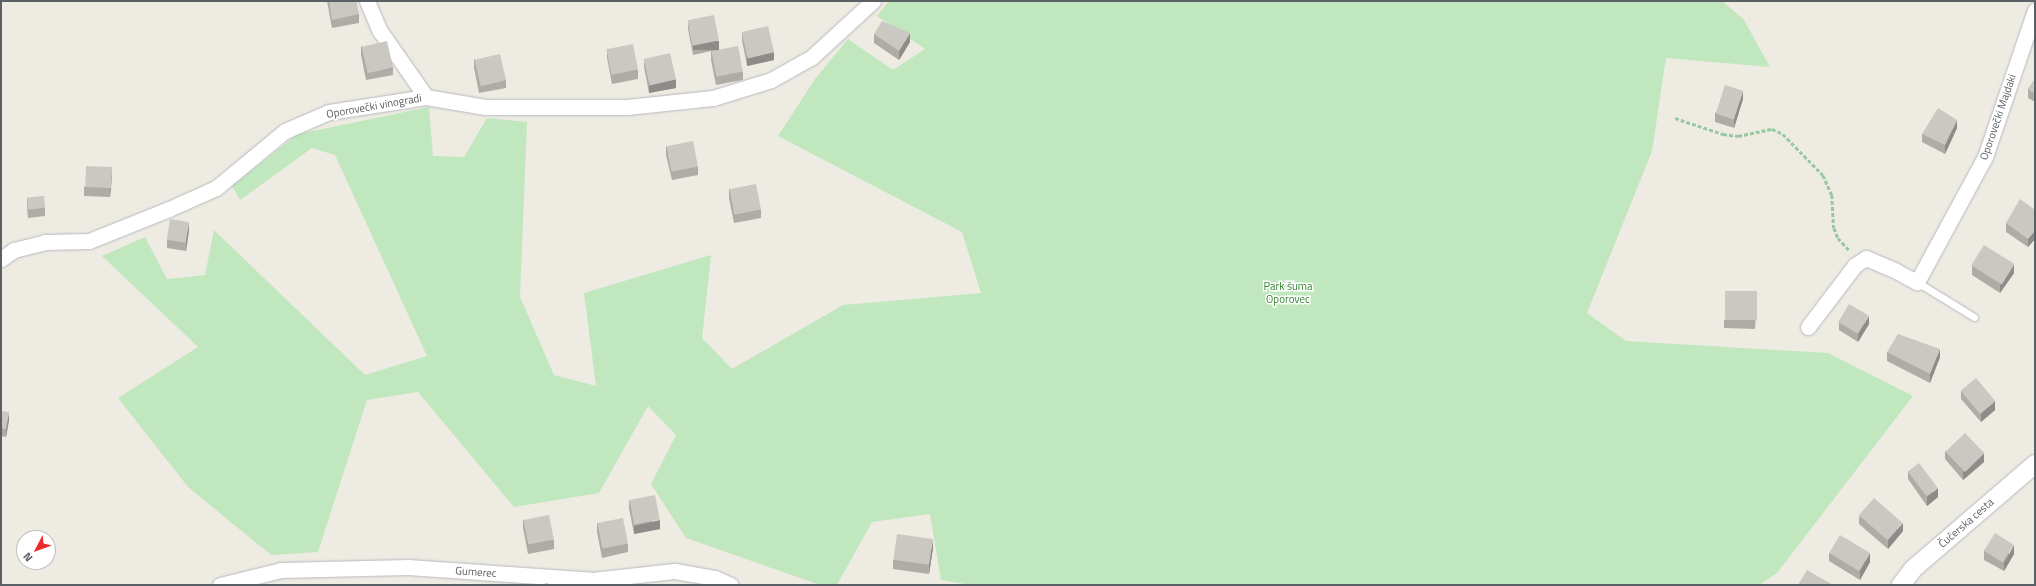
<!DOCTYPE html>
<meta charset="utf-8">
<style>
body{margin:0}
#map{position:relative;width:2036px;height:586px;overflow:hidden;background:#eeebe3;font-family:"Titillium Web",sans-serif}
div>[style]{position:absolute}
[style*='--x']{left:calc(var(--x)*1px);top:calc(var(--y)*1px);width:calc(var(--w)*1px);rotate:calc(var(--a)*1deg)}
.green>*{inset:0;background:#c1e7be}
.path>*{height:2.5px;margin-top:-1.25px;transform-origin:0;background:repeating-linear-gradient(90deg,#97c8a2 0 4px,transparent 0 6px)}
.roads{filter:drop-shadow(0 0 1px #b6b9be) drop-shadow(0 0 1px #b6b9be)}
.service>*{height:7px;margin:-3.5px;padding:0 3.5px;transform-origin:3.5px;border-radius:3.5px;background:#fff}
.minor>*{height:15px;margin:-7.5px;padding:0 7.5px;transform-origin:7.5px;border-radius:7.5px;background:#fff}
.tertiary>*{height:18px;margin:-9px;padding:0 9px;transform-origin:9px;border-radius:9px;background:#fff}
.wall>*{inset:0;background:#afaba7}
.shaded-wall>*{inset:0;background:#8e8b88;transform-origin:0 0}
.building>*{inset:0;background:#cbc7c2;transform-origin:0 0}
span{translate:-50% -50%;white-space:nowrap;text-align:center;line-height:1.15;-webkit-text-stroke:3px #fff;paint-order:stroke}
.street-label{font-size:11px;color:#5b6064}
.park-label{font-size:11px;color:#348432}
.frame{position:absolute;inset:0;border:2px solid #5b6064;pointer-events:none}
.north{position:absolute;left:16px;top:530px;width:40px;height:40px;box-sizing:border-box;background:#fff;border:1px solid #bdbfc1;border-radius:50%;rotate:229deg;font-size:11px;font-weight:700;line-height:16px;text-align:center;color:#5b6064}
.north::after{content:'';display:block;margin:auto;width:14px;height:18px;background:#ee2b29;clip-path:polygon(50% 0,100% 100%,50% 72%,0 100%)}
</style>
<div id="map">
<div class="green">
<i style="clip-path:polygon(889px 1px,1722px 1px,1744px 20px,1770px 67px,1666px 58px,1652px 151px,1587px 313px,1626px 341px,1828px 353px,1913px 396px,1777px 573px,1759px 585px,971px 585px,941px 580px,930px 514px,872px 522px,837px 585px,820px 585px,686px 538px,651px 484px,676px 435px,648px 406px,599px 493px,514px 507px,418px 392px,367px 400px,318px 552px,271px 555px,188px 487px,118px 398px,198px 347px,102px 256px,145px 237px,167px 279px,205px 275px,214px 230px,365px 375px,427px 356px,335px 155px,312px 148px,240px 200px,232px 186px,298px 134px,429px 107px,433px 156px,464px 157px,487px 118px,527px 122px,520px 297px,554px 375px,596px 386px,584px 293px,711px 255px,702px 338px,732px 369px,843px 305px,981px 293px,962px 232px,778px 136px,815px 79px,848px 39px,893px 70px,925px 49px,877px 16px)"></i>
</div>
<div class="path">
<i style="--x:1675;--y:118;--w:51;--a:18.4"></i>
<i style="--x:1723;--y:134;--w:15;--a:8"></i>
<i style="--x:1738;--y:136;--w:35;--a:-12"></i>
<i style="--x:1772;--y:129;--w:12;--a:24"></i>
<i style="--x:1783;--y:134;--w:57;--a:45.7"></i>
<i style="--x:1823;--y:175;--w:22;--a:66"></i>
<i style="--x:1832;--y:195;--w:33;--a:87"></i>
<i style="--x:1834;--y:228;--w:11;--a:68"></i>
<i style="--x:1838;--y:238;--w:16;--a:47"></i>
</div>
<div class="roads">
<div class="service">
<i style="--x:1917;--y:282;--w:67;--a:31.6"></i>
</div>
<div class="minor">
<i style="--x:367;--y:1;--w:33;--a:67"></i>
<i style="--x:380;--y:31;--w:80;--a:55.1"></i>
<i style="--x:1;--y:259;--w:16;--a:-35"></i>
<i style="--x:14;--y:250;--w:32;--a:-14"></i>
<i style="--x:45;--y:242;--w:44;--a:-1.3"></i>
<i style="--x:89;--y:241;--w:86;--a:-21.8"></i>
<i style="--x:169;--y:209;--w:51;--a:-24.1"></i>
<i style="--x:216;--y:188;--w:89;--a:-39.6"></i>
<i style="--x:285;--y:131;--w:48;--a:-23.4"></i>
<i style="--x:329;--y:112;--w:98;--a:-8.8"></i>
<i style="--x:426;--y:97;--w:60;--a:9.6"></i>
<i style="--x:485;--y:107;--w:142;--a:0"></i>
<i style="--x:627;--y:107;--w:86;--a:-6"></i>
<i style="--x:713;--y:98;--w:61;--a:-17.2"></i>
<i style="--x:771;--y:80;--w:47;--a:-29.3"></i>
<i style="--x:812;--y:57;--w:83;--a:-42.6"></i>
<i style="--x:1808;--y:327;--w:78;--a:-52.8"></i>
<i style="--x:1855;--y:265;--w:13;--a:-32"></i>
<i style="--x:1866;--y:258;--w:33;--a:23"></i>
<i style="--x:1896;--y:271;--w:24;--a:28"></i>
<i style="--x:1917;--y:282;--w:142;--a:-61.5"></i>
<i style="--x:1985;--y:157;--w:155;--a:-71.2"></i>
<i style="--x:220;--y:585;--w:63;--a:-13.8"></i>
<i style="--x:281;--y:570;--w:127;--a:-1.4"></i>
<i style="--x:408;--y:567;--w:184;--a:4"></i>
<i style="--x:592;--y:580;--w:83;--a:-6.2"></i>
<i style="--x:675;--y:571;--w:41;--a:9.9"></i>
<i style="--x:715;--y:578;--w:17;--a:24"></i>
</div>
<div class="tertiary">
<i style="--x:1901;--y:585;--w:20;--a:-53"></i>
<i style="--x:1913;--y:569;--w:161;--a:-40.7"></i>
</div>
</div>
<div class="wall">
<i style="clip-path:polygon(327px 1px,356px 1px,359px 14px,359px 23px,332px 28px)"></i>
<i style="clip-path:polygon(688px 21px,743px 72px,743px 80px,716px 85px,711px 60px,711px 51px,693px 55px,688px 29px)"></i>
<i style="clip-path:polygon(742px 32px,774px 60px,747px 66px,742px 40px)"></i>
<i style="clip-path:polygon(874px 34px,910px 42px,899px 60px,874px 43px)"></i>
<i style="clip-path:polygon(361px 46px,393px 67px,393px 75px,366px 80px,361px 55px)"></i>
<i style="clip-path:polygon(607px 50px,638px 70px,638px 79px,612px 84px,607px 58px)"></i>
<i style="clip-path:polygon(474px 59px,506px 80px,506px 88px,479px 93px,474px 68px)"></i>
<i style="clip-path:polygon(644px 59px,676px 88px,649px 93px,644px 67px)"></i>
<i style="clip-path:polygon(2035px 79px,2035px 102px,2028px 98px,2028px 89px)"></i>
<i style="clip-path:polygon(1743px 99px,1734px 128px,1715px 122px,1715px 113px)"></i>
<i style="clip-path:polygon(1957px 128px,1945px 154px,1922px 142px,1922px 134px)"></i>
<i style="clip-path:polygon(666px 146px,698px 167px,698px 175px,672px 180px,666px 155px)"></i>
<i style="clip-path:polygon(112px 176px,110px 197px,84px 196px,84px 187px)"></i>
<i style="clip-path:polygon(729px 189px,761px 210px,761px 218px,734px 223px,729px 198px)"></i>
<i style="clip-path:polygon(27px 198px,45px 208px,45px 216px,28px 218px,27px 206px)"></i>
<i style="clip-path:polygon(2035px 210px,2035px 239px,2028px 247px,2006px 232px,2006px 223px)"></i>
<i style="clip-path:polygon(189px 230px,186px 251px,167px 248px,167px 240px)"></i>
<i style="clip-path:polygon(1972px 266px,2014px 273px,2000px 293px,1972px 275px)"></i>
<i style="clip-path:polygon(1757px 300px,1755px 329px,1724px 328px,1724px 320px)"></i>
<i style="clip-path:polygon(1839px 322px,1869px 324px,1858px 342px,1839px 330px)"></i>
<i style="clip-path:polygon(1887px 352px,1940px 357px,1930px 383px,1887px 361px)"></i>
<i style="clip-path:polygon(1961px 391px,1995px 410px,1981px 422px,1961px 399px)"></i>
<i style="clip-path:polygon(1px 411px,9px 420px,6px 437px,1px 436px)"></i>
<i style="clip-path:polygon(1945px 451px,1984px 462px,1963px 480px,1945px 459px)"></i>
<i style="clip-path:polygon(1908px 471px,1938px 497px,1927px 506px,1908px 479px)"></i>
<i style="clip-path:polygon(629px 500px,660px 529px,634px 534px,629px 508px)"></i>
<i style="clip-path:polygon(1859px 516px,1903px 531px,1888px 549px,1859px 524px)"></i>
<i style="clip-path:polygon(523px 520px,554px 540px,554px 549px,528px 554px,523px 528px)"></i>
<i style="clip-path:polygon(597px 523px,628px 544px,628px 552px,602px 558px,597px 532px)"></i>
<i style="clip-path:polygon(933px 548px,929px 574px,893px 569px,893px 560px)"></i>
<i style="clip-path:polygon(1984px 551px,2014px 554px,2004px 571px,1984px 560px)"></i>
<i style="clip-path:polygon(1829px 553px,1870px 562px,1860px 580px,1829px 561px)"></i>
</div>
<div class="shaded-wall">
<i style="clip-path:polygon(910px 33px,910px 42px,899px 60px,899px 51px)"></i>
<i style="left:719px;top:41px;width:9px;height:26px;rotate:90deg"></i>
<i style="clip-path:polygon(774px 52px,774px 60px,747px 66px,747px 57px)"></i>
<i style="clip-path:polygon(676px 79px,676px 88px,649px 93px,649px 85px)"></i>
<i style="clip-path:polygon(1743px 91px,1743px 99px,1734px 128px,1734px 119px)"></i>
<i style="clip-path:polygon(1957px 120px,1957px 128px,1945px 154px,1945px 145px)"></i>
<i style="clip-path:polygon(112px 167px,112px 176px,110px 197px,110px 189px)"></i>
<i style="clip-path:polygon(189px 222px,189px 230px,186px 251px,186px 243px)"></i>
<i style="clip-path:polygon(2035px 231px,2035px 239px,2028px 247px,2028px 239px)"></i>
<i style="clip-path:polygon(2014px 264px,2014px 273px,2000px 293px,2000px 285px)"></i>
<i style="clip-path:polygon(1869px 316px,1869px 324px,1858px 342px,1858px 334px)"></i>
<i style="clip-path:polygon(1940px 349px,1940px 357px,1930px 383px,1930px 374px)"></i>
<i style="clip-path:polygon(1995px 401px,1995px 410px,1981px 422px,1981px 414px)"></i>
<i style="clip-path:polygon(9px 412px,9px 420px,6px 437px,6px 429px)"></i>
<i style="clip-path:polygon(1984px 453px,1984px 462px,1963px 480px,1963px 472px)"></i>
<i style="clip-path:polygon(1938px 488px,1938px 497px,1927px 506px,1927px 497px)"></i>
<i style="clip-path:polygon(660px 520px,660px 529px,634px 534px,634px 526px)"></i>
<i style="clip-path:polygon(1903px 523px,1903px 531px,1888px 549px,1888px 540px)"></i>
<i style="clip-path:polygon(933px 539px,933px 548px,929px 574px,929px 565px)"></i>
<i style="clip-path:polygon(2014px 545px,2014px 554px,2004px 571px,2004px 563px)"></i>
<i style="clip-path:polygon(1870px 553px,1870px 562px,1860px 580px,1860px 571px)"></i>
</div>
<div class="building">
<i style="clip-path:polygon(329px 1px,356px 1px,359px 14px,332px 20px)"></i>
<i style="left:714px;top:15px;width:26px;height:27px;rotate:79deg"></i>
<i style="clip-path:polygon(882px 21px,910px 33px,899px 51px,874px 34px)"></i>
<i style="left:768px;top:26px;width:27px;height:27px;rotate:77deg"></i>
<i style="left:387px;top:41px;width:27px;height:26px;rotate:77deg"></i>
<i style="left:633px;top:44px;width:26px;height:27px;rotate:79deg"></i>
<i style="left:738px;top:46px;width:26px;height:27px;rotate:79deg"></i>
<i style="left:670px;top:53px;width:27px;height:27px;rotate:77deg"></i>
<i style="left:500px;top:54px;width:27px;height:26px;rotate:77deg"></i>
<i style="clip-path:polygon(2035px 79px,2035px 94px,2028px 89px)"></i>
<i style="left:1725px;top:85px;width:19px;height:30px;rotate:18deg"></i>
<i style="clip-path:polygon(1938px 108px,1957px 120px,1945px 145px,1922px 134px)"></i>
<i style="left:693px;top:141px;width:26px;height:27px;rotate:79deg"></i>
<i style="left:86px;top:166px;width:26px;height:21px;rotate:2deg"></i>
<i style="left:756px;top:184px;width:26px;height:27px;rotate:79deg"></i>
<i style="left:44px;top:196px;width:12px;height:17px;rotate:85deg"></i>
<i style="clip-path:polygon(2020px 199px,2035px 210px,2035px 231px,2028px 239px,2006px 223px)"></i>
<i style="left:170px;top:219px;width:19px;height:21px;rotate:9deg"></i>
<i style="left:1984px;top:245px;width:36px;height:24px;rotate:32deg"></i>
<i style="left:1725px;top:291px;width:32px;height:29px"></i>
<i style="left:1849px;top:304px;width:23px;height:21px;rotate:31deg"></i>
<i style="clip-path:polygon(1898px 334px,1940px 349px,1930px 374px,1887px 352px)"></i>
<i style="left:1976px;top:378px;width:30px;height:20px;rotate:50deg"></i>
<i style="clip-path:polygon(1px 411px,9px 412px,6px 429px,1px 428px)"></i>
<i style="left:1965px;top:433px;width:28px;height:27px;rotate:46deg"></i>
<i style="left:1919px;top:463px;width:31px;height:14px;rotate:53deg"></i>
<i style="left:655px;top:495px;width:25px;height:26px;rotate:79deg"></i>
<i style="left:1874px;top:498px;width:38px;height:23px;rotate:41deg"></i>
<i style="left:549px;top:515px;width:25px;height:26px;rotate:79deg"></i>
<i style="left:623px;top:518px;width:26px;height:26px;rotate:79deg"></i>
<i style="left:1995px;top:533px;width:22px;height:21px;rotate:32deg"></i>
<i style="left:897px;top:534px;width:36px;height:26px;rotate:8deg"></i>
<i style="left:1840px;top:535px;width:35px;height:21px;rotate:31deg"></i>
<i style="clip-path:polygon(1807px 570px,1833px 585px,1798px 585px)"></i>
<i style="clip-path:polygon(548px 583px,549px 585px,538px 585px)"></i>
</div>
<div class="street-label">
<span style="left:374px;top:106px;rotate:-10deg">Oporovečki vinogradi</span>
<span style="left:1998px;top:117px;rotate:-71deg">Oporovečki Majdaki</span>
<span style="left:1966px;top:523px;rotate:-41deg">Čučerska cesta</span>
<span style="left:476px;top:572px;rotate:4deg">Gumerec</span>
</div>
<div class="park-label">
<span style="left:1288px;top:293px">Park šuma<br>Oporovec</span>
</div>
<div class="frame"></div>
<div class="north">N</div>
</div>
